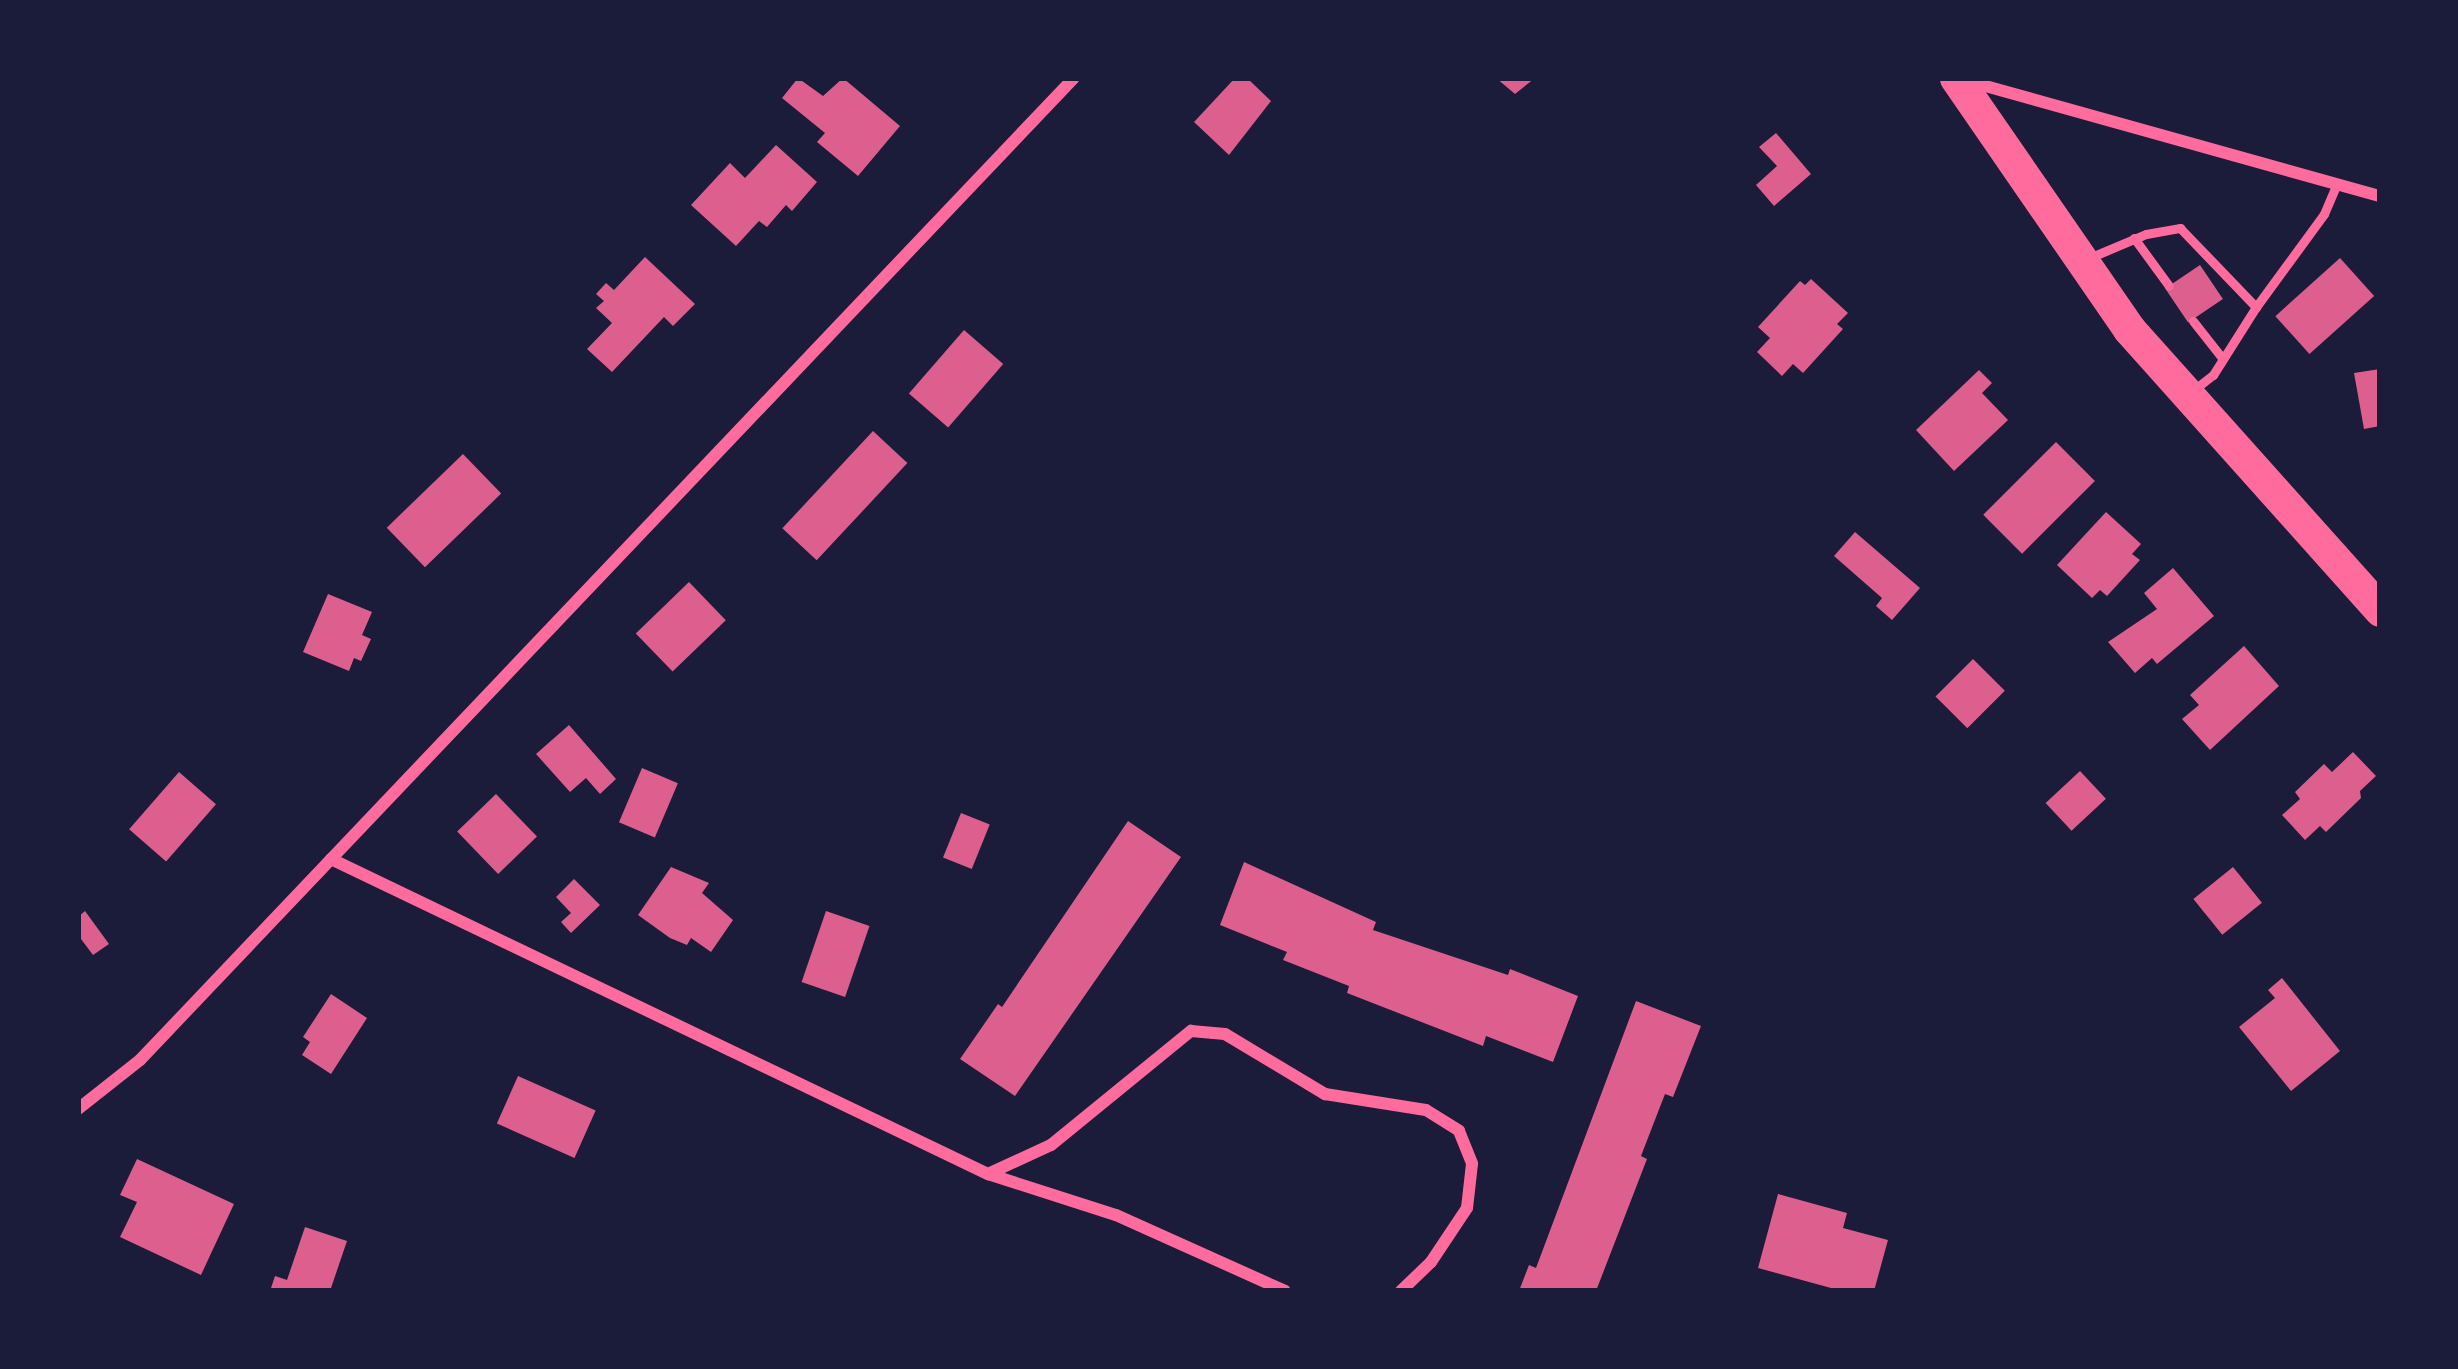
<!DOCTYPE html>
<style>
body{margin:0}
#map{position:relative;width:2458px;height:1369px;overflow:hidden;background:#1b1b3a;font-family:Signika,sans-serif}
div>[style]{position:absolute}
[style*='--x']{left:calc(var(--x)*1px);top:calc(var(--y)*1px);width:calc(var(--w)*1px);rotate:calc(var(--a)*1deg)}
.building>*{inset:0;background:#dd5f8e;transform-origin:0 0}
.service>*{height:9px;margin:-4.5px;padding:0 4.5px;transform-origin:4.5px;border-radius:4.5px;background:#ff6b9d}
.minor>*{height:12px;margin:-6px;padding:0 6px;transform-origin:6px;border-radius:6px;background:#ff6b9d}
.trunk>*{height:33px;margin:-16.5px;padding:0 16.5px;transform-origin:16.5px;border-radius:16.5px;background:#ff6b9d}
span{translate:-50% -50%;white-space:nowrap;text-align:center;line-height:1.15;-webkit-text-stroke:9px #1b1b3a;paint-order:stroke}
.frame{position:absolute;inset:0;border:81px solid #1b1b3a;pointer-events:none}
</style>
<div id="map">
<div class="building">
<i style="clip-path:polygon(798px 78px,823px 96px,843px 78px,900px 126px,858px 176px,817px 142px,825px 133px,782px 98px)"></i>
<i style="clip-path:polygon(1235px 78px,1247px 78px,1271px 101px,1229px 155px,1194px 122px)"></i>
<i style="clip-path:polygon(1496px 78px,1535px 78px,1515px 94px)"></i>
<i style="clip-path:polygon(1776px 133px,1811px 174px,1774px 206px,1756px 185px,1777px 166px,1759px 147px)"></i>
<i style="clip-path:polygon(776px 145px,817px 182px,792px 211px,786px 205px,767px 227px,759px 221px,736px 246px,691px 205px,730px 163px,745px 178px)"></i>
<i style="clip-path:polygon(645px 257px,695px 304px,673px 326px,664px 317px,612px 372px,587px 349px,612px 323px,596px 308px,604px 301px,596px 294px,606px 283px,614px 290px)"></i>
<i style="left:2340px;top:258px;width:51px;height:87px;rotate:48deg"></i>
<i style="left:2200px;top:265px;width:41px;height:42px;rotate:56deg"></i>
<i style="clip-path:polygon(1811px 279px,1848px 313px,1837px 324px,1843px 329px,1803px 373px,1793px 364px,1782px 376px,1757px 352px,1770px 338px,1758px 327px,1800px 281px,1805px 285px)"></i>
<i style="left:964px;top:330px;width:52px;height:84px;rotate:41deg"></i>
<i style="clip-path:polygon(2380px 369px,2380px 426px,2364px 429px,2354px 373px)"></i>
<i style="clip-path:polygon(1979px 370px,1992px 383px,1982px 393px,2008px 420px,1954px 471px,1916px 430px)"></i>
<i style="left:873px;top:431px;width:47px;height:133px;rotate:43deg"></i>
<i style="left:2056px;top:442px;width:55px;height:103px;rotate:45deg"></i>
<i style="left:463px;top:454px;width:55px;height:106px;rotate:46deg"></i>
<i style="clip-path:polygon(2106px 512px,2141px 544px,2132px 554px,2140px 560px,2107px 596px,2100px 590px,2092px 598px,2057px 565px)"></i>
<i style="clip-path:polygon(1855px 532px,1920px 588px,1892px 620px,1876px 606px,1882px 598px,1834px 556px)"></i>
<i style="clip-path:polygon(2173px 568px,2214px 616px,2157px 664px,2152px 658px,2135px 673px,2108px 642px,2157px 609px,2144px 593px)"></i>
<i style="left:689px;top:582px;width:53px;height:74px;rotate:46deg"></i>
<i style="clip-path:polygon(328px 594px,372px 612px,362px 635px,371px 639px,361px 661px,354px 658px,349px 671px,303px 652px)"></i>
<i style="clip-path:polygon(2244px 646px,2279px 686px,2210px 750px,2182px 719px,2199px 705px,2190px 695px)"></i>
<i style="left:1973px;top:659px;width:45px;height:53px;rotate:45deg"></i>
<i style="clip-path:polygon(569px 725px,616px 779px,600px 794px,586px 778px,570px 792px,536px 754px)"></i>
<i style="clip-path:polygon(2353px 752px,2376px 776px,2360px 791px,2361px 798px,2326px 832px,2320px 826px,2305px 840px,2282px 815px,2300px 799px,2295px 792px,2324px 764px,2332px 772px)"></i>
<i style="left:642px;top:768px;width:39px;height:59px;rotate:23deg"></i>
<i style="left:2080px;top:771px;width:38px;height:47px;rotate:47deg"></i>
<i style="left:179px;top:772px;width:49px;height:76px;rotate:41deg"></i>
<i style="left:496px;top:794px;width:59px;height:54px;rotate:46deg"></i>
<i style="left:961px;top:813px;width:31px;height:48px;rotate:22deg"></i>
<i style="clip-path:polygon(1128px 821px,1181px 857px,1015px 1096px,960px 1059px,998px 1004px,1002px 1007px)"></i>
<i style="clip-path:polygon(1244px 862px,1376px 922px,1373px 930px,1508px 975px,1510px 969px,1578px 996px,1553px 1062px,1486px 1036px,1483px 1046px,1347px 993px,1349px 986px,1283px 960px,1287px 952px,1220px 925px)"></i>
<i style="clip-path:polygon(671px 867px,709px 883px,702px 893px,733px 920px,711px 952px,691px 938px,687px 945px,670px 938px,638px 915px)"></i>
<i style="left:2233px;top:867px;width:46px;height:51px;rotate:51deg"></i>
<i style="clip-path:polygon(574px 879px,600px 905px,571px 933px,561px 922px,571px 913px,556px 897px)"></i>
<i style="clip-path:polygon(85px 911px,109px 944px,93px 955px,78px 935px,78px 917px)"></i>
<i style="left:826px;top:911px;width:46px;height:75px;rotate:19deg"></i>
<i style="clip-path:polygon(2282px 978px,2340px 1051px,2291px 1091px,2239px 1027px,2275px 998px,2268px 990px)"></i>
<i style="clip-path:polygon(331px 994px,367px 1018px,331px 1074px,302px 1055px,310px 1042px,303px 1037px)"></i>
<i style="clip-path:polygon(1636px 1001px,1701px 1026px,1673px 1097px,1665px 1094px,1641px 1156px,1647px 1159px,1596px 1291px,1519px 1291px,1529px 1265px,1536px 1268px)"></i>
<i style="left:518px;top:1076px;width:85px;height:52px;rotate:24deg"></i>
<i style="clip-path:polygon(137px 1159px,234px 1204px,201px 1275px,120px 1237px,137px 1202px,120px 1195px)"></i>
<i style="clip-path:polygon(1778px 1194px,1847px 1213px,1843px 1228px,1888px 1240px,1874px 1291px,1842px 1291px,1758px 1268px)"></i>
<i style="clip-path:polygon(305px 1227px,347px 1241px,330px 1291px,270px 1291px,275px 1276px,287px 1280px)"></i>
</div>
<div class="service">
<i style="--x:2134;--y:238;--w:59;--a:53.9"></i>
<i style="--x:2089;--y:258;--w:62;--a:-22.8"></i>
<i style="--x:2146;--y:234;--w:35;--a:-10"></i>
<i style="--x:2180;--y:228;--w:110;--a:46.1"></i>
<i style="--x:2256;--y:307;--w:115;--a:-53.8"></i>
<i style="--x:2324;--y:214;--w:33;--a:-67"></i>
<i style="--x:2193;--y:321;--w:48;--a:51.7"></i>
<i style="--x:2191;--y:392;--w:28;--a:-38"></i>
<i style="--x:2213;--y:375;--w:80;--a:-57.7"></i>
</div>
<div class="minor">
<i style="--x:1971;--y:82;--w:425;--a:15.6"></i>
<i style="--x:331;--y:859;--w:729;--a:25.62"></i>
<i style="--x:988;--y:1174;--w:134;--a:17.8"></i>
<i style="--x:1116;--y:1215;--w:185;--a:24.2"></i>
<i style="--x:78;--y:1109;--w:79;--a:-38.3"></i>
<i style="--x:140;--y:1060;--w:1355;--a:-46.44"></i>
<i style="--x:990;--y:1173;--w:67;--a:-24.7"></i>
<i style="--x:1051;--y:1145;--w:181;--a:-39.2"></i>
<i style="--x:1191;--y:1031;--w:34;--a:5"></i>
<i style="--x:1225;--y:1034;--w:117;--a:31"></i>
<i style="--x:1325;--y:1094;--w:102;--a:9"></i>
<i style="--x:1426;--y:1110;--w:39;--a:32"></i>
<i style="--x:1459;--y:1131;--w:35;--a:68"></i>
<i style="--x:1472;--y:1164;--w:44;--a:96.5"></i>
<i style="--x:1467;--y:1208;--w:65;--a:123.7"></i>
<i style="--x:1431;--y:1262;--w:42;--a:136"></i>
</div>
<div class="trunk">
<i style="--x:1956;--y:78;--w:305;--a:55.4"></i>
<i style="--x:2129;--y:329;--w:377;--a:48.2"></i>
</div>
<div class="frame"></div>
</div>
